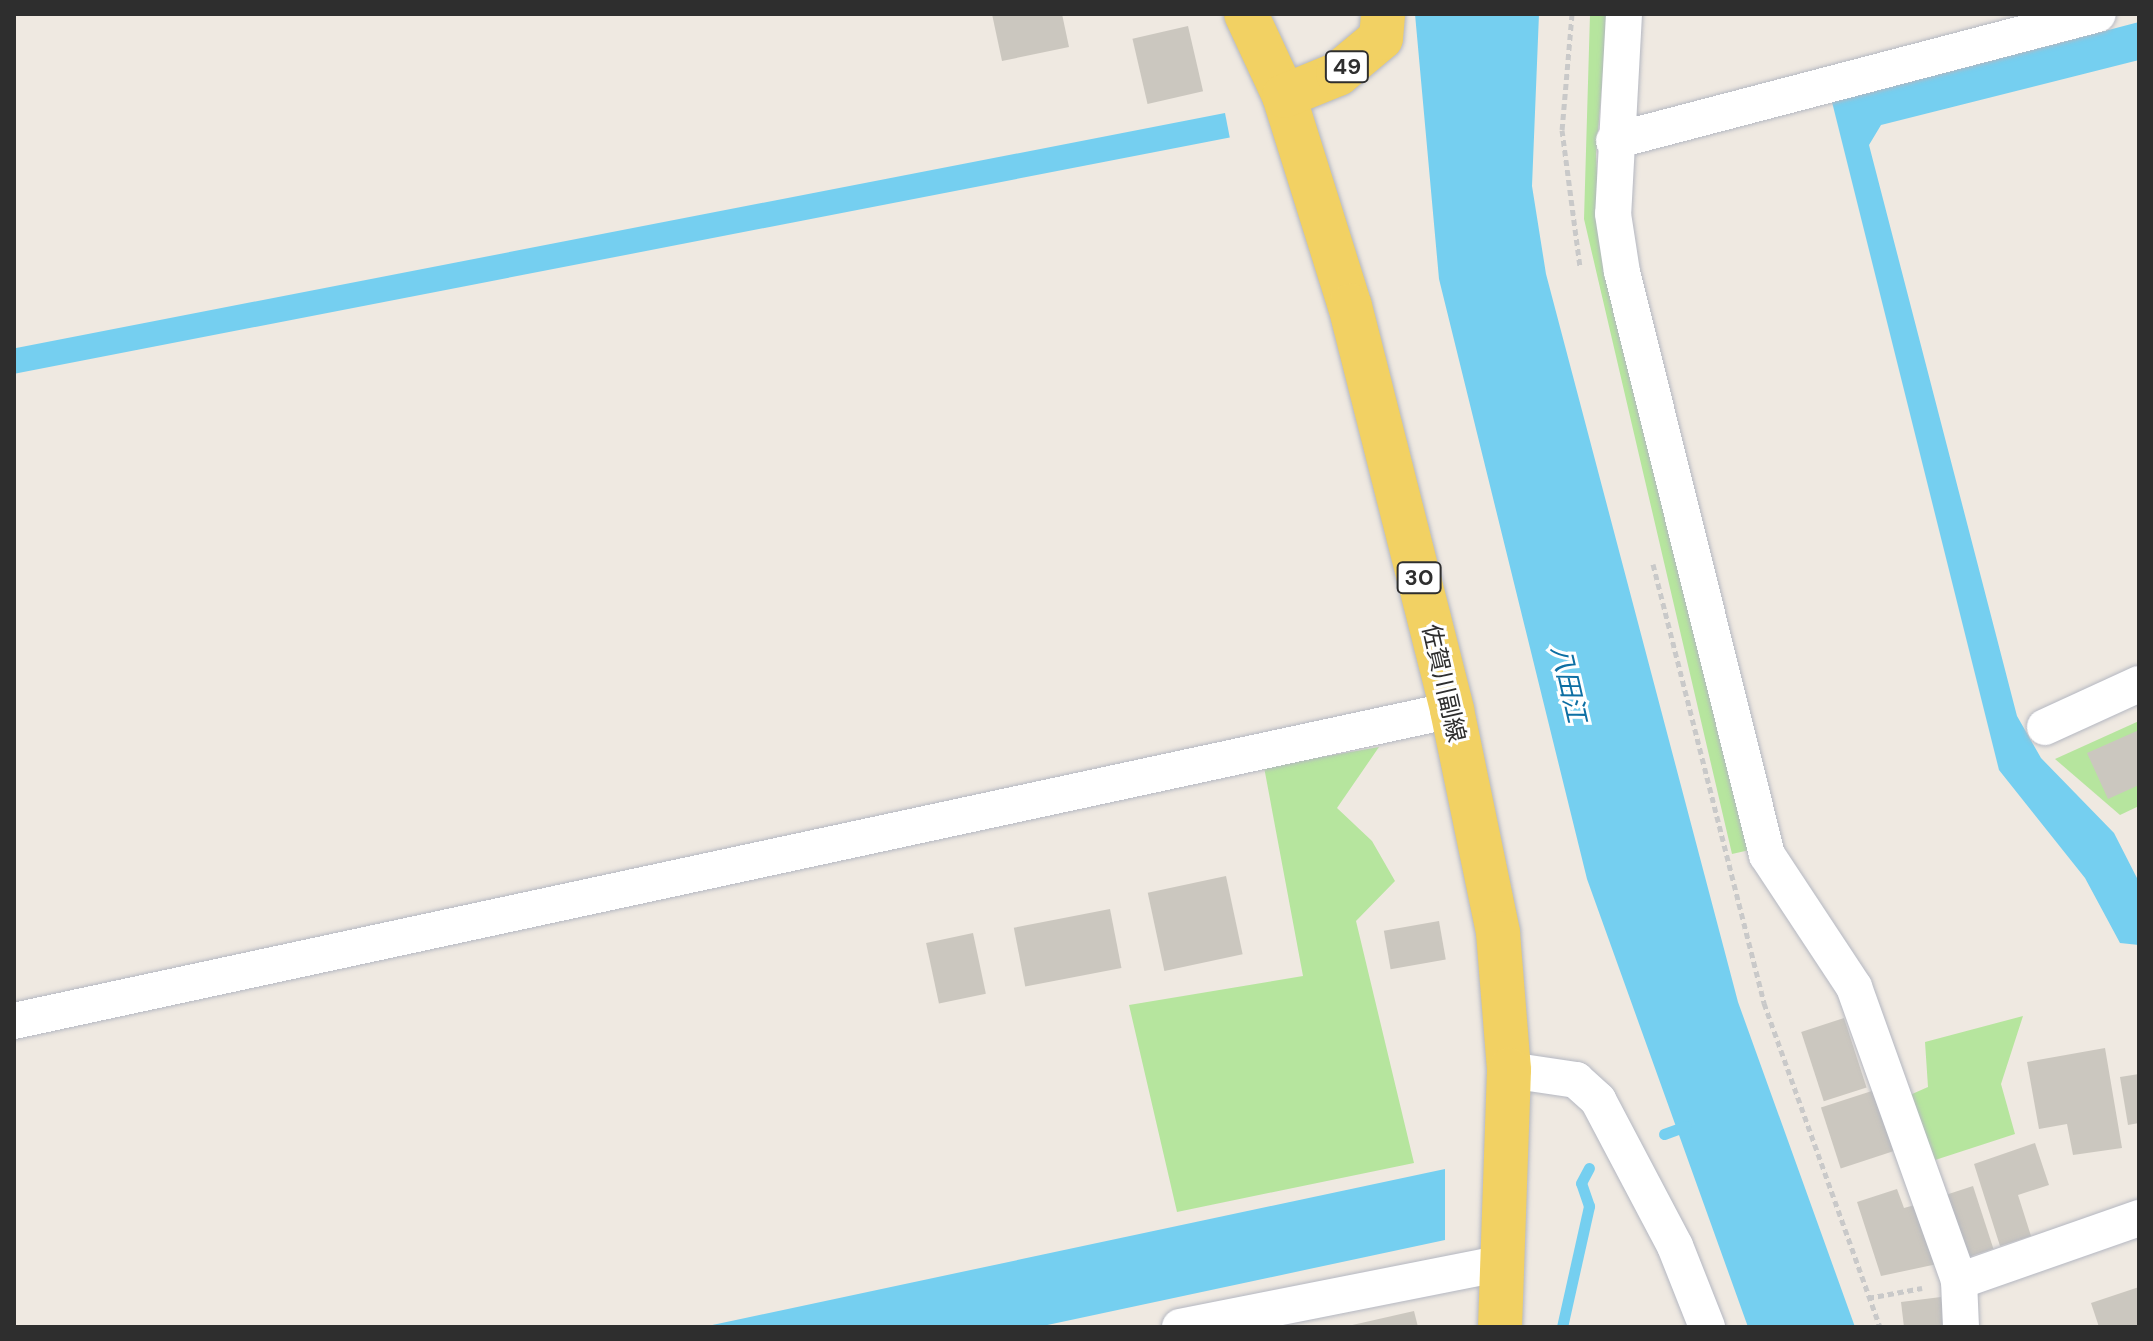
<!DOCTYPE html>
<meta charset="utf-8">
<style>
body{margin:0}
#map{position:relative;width:2153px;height:1341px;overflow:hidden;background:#efe9e1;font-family:"DM Sans","Noto Sans JP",sans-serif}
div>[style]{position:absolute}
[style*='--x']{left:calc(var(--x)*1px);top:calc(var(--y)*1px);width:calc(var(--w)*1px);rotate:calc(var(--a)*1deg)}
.green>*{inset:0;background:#b6e59e}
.water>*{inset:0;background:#75cff0;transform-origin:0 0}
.stream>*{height:11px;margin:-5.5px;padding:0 5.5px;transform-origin:5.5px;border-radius:5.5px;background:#75cff0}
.building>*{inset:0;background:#cbc7bf;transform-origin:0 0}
.path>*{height:5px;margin-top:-2.5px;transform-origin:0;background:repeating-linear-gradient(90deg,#c9c9c9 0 6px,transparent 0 10px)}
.roads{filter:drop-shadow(0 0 2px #b4b7c1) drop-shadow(0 0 2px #b4b7c1)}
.minor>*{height:36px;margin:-18px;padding:0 18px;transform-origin:18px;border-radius:18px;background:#fff}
.primary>*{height:44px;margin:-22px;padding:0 22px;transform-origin:22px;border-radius:22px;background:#f2d163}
span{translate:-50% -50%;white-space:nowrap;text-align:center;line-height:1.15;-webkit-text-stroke:6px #fff;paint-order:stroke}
.shield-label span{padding:2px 6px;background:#fff;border:2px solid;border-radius:6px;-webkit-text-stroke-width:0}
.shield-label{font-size:22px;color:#2e2e2e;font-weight:700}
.street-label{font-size:24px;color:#2e2e2e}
.water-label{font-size:26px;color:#0d6fa3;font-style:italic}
.frame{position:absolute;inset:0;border:16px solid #2e2e2e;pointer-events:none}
</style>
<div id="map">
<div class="green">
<i style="clip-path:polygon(1590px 14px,1608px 14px,1596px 154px,1601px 244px,1754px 849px,1732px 854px,1584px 219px)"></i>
<i style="clip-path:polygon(2139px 721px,2139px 806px,2120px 815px,2055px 759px)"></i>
<i style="clip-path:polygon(1379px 747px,1337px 808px,1372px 841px,1395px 881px,1356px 921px,1414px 1163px,1177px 1212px,1129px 1005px,1303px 976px,1264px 767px)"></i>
<i style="clip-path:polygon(2023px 1016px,2001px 1084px,2015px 1134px,1929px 1162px,1903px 1098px,1928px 1087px,1925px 1042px)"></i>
</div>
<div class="water">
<i style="clip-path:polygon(1415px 14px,1539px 14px,1532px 186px,1546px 274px,1738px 1002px,1855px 1327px,1748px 1327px,1587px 879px,1439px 279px)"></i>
<i style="clip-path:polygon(2139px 22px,2139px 60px,1881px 125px,1869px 145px,2017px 716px,2041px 758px,2114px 833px,2139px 882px,2139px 945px,2120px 943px,2085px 878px,1999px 770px,1832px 102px)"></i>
<i style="left:1225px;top:113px;width:25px;height:1238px;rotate:79deg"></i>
<i style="clip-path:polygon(1445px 1169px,1445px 1240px,1038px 1327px,703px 1327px)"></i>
</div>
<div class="stream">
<i style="--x:1664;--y:1134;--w:23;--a:-20"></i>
<i style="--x:1562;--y:1327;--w:124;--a:-77.4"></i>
<i style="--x:1589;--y:1206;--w:24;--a:-109"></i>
<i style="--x:1581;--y:1183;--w:17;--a:-62"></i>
</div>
<div class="building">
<i style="clip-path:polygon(992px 14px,1062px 14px,1069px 47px,1002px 61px)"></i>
<i style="left:1188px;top:26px;width:67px;height:57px;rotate:77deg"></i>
<i style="clip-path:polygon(2139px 730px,2139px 785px,2108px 799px,2087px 753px)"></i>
<i style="left:1226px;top:876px;width:80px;height:80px;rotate:78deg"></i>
<i style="left:1110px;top:909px;width:60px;height:98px;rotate:79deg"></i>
<i style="left:1439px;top:921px;width:39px;height:56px;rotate:80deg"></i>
<i style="left:973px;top:933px;width:62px;height:48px;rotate:78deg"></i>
<i style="left:1844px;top:1018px;width:73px;height:45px;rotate:72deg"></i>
<i style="clip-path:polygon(2105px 1048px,2122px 1148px,2073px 1155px,2067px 1124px,2039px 1129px,2027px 1062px)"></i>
<i style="clip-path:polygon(2139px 1074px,2139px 1123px,2128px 1125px,2120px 1077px)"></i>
<i style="left:1878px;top:1089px;width:64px;height:60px;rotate:72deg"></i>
<i style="clip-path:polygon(2035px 1143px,2049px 1185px,2018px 1195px,2031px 1236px,2000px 1246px,1974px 1164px)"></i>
<i style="left:1973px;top:1186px;width:66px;height:28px;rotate:72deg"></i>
<i style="clip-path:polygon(1897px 1189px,1904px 1208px,1922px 1203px,1942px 1263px,1881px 1276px,1857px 1202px)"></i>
<i style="clip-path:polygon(2139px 1287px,2139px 1327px,2099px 1327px,2091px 1303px)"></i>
<i style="clip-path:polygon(1941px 1297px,1945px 1327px,1904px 1327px,1901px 1302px)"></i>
<i style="clip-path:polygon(1414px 1311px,1418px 1327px,1349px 1327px,1348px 1326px)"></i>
</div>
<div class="path">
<i style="--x:1572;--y:14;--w:116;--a:94.9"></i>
<i style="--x:1562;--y:130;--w:138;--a:82.5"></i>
<i style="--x:1653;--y:564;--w:453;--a:75.8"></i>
<i style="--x:1764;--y:1003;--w:344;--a:70.3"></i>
<i style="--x:1868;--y:1298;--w:55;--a:-10.5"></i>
</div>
<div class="roads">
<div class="minor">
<i style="--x:1624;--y:14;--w:200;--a:93.1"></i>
<i style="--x:1613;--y:214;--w:59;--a:81.2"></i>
<i style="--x:1622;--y:272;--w:601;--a:76.03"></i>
<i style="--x:1767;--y:855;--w:158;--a:56.6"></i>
<i style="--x:1854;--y:987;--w:312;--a:70.3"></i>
<i style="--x:1959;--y:1281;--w:46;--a:87.5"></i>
<i style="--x:1614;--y:141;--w:500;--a:-14.7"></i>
<i style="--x:2045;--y:727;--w:103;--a:-24.6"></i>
<i style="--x:14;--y:1021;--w:1471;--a:-12.2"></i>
<i style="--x:1509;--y:1070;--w:68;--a:8.5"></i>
<i style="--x:1576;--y:1080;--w:30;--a:42"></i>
<i style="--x:1598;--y:1100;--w:165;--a:62.2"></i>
<i style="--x:1675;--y:1246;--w:87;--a:68.4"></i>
<i style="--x:1959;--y:1281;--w:191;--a:-19.3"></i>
<i style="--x:1180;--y:1327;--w:330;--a:-11.2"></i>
</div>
<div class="primary">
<i style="--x:1246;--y:14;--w:90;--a:65.1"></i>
<i style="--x:1284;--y:96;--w:220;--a:72.6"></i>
<i style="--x:1350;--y:306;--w:417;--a:75.8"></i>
<i style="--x:1452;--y:710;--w:228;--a:78.3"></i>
<i style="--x:1498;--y:933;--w:137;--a:85.4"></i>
<i style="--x:1509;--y:1070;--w:257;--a:92"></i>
<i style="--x:1284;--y:96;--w:58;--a:-22.2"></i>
<i style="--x:1338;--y:74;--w:56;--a:-39.9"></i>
<i style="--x:1381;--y:38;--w:24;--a:-85"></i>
</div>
</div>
<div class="shield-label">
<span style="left:1347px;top:67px">49</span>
<span style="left:1419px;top:578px">30</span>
</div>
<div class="street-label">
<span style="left:1444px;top:683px;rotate:77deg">佐賀川副線</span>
</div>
<div class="water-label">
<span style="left:1568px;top:684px;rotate:77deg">八田江</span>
</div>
<div class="frame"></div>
</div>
